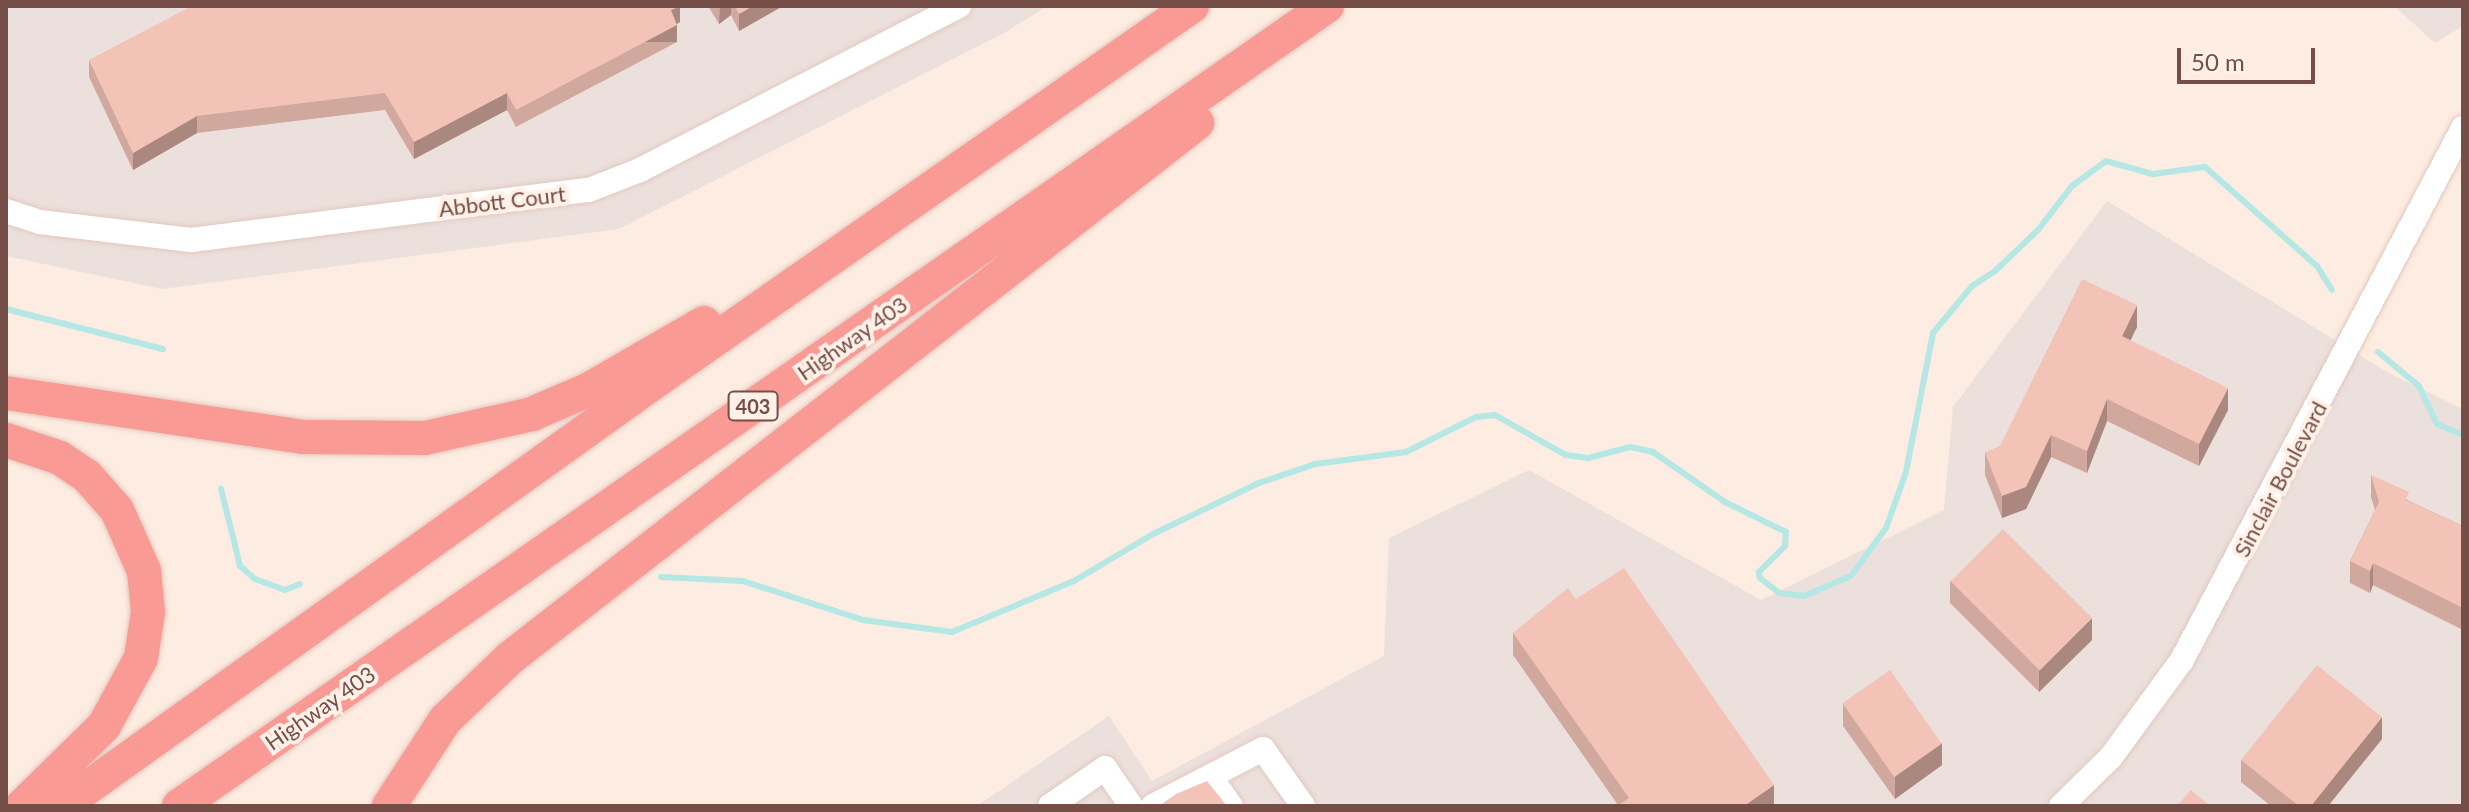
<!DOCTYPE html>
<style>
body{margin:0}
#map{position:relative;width:2469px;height:812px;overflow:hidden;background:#fdece1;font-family:Lato,sans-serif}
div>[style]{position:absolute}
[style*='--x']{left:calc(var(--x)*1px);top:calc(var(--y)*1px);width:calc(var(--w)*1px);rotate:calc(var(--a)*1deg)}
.industrial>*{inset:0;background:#ebe0dc}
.stream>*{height:6px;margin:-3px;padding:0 3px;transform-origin:3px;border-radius:3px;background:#b5e7e4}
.roads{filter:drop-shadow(0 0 2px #e3c8bf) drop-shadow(0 0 2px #e3c8bf)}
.minor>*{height:24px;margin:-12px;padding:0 12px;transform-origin:12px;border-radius:12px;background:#fff}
.highway>*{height:34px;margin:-17px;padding:0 17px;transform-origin:17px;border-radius:17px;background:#fa9a95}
.wall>*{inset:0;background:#d1a89d}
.shaded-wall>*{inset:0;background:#aa8880;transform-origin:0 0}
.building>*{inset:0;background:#f3c3b7;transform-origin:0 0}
span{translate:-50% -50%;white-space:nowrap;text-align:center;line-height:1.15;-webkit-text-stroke:8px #fff1e8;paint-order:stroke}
.shield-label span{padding:2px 6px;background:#fff1e8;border:2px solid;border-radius:6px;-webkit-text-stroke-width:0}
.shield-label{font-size:20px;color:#754e47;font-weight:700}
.street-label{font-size:22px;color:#754e47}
.frame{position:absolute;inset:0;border:8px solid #754e47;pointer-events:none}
.scale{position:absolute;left:2177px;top:48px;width:138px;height:36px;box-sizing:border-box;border:4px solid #754e47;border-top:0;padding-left:10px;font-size:24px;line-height:28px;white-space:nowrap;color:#754e47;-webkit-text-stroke:6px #fff1e8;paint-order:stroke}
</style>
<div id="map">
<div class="industrial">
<i style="clip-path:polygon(6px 6px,1047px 6px,1004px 33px,619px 229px,162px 289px,6px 256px)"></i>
<i style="clip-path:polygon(2394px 6px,2463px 6px,2463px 26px,2435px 43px)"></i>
<i style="clip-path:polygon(2107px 201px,2389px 373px,2463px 409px,2463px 806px,977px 806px,1109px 716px,1152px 781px,1384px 656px,1389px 538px,1529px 470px,1761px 600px,1944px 510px,1953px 407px)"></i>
</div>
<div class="stream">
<i style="--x:6;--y:309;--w:162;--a:14.3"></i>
<i style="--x:2378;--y:352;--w:53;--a:39.7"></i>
<i style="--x:2419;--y:386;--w:42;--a:64.7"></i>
<i style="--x:2437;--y:424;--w:28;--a:23"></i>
<i style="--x:221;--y:489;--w:79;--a:76.1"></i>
<i style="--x:240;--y:566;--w:20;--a:41"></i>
<i style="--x:255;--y:579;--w:32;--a:20"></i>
<i style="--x:285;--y:590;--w:16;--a:-22"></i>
<i style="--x:661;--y:577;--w:82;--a:2.8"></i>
<i style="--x:743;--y:581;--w:126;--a:18"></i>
<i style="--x:863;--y:620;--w:90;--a:7.7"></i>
<i style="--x:952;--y:632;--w:132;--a:-22.7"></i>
<i style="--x:1074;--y:581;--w:92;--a:-30.7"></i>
<i style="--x:1153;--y:534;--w:118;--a:-25.7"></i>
<i style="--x:1259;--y:483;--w:59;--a:-18.7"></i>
<i style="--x:1315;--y:464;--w:92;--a:-7.5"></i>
<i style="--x:1406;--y:452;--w:78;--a:-26.6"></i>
<i style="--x:1476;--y:417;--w:19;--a:-6"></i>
<i style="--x:1495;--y:415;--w:81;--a:29.4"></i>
<i style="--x:1566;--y:455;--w:22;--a:8"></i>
<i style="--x:1588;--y:458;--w:43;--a:-14.7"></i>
<i style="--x:1630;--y:447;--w:24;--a:12"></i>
<i style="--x:1653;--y:452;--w:88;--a:34.8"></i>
<i style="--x:1725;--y:502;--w:68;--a:26.2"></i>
<i style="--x:1786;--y:532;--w:14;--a:94"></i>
<i style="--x:1785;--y:546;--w:37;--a:135"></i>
<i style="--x:1759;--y:572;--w:6;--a:81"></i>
<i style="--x:1760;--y:578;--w:24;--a:38"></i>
<i style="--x:1779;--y:593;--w:25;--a:7"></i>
<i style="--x:1804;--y:596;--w:51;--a:-23.1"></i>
<i style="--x:1851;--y:576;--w:59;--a:-53.9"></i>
<i style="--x:1886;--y:528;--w:59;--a:-70.3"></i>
<i style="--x:1906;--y:472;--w:142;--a:-79"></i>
<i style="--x:1933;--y:333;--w:61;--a:-50.3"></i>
<i style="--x:1972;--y:286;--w:27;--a:-33"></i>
<i style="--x:1995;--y:271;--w:59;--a:-43.6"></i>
<i style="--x:2038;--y:230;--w:56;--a:-52.3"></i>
<i style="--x:2072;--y:186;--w:42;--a:-36.3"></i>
<i style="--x:2106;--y:161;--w:49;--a:15.5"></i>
<i style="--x:2153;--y:174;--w:52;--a:-7.7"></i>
<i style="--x:2205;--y:167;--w:149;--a:41.5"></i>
<i style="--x:2317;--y:266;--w:28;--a:58"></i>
</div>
<div class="roads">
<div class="minor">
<i style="--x:6;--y:211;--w:36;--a:18"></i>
<i style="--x:40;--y:222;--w:152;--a:6.8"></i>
<i style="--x:191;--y:240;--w:401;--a:-7.2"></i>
<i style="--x:589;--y:190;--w:55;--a:-21.4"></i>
<i style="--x:640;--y:170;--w:359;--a:-27.2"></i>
<i style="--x:1212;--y:779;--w:33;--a:55"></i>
<i style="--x:1050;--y:806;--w:67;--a:-34.6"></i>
<i style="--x:1105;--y:768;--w:46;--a:55.6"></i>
<i style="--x:1153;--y:806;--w:124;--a:-27.4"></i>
<i style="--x:1263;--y:749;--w:70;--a:54.9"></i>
<i style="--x:2061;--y:806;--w:70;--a:-44.4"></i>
<i style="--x:2111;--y:757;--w:120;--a:-53.8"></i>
<i style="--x:2182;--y:660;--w:602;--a:-62.16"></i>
</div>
<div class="highway">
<i style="--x:6;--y:393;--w:300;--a:8.4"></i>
<i style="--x:303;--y:437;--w:122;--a:0.5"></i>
<i style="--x:425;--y:438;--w:110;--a:-12.6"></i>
<i style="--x:532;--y:414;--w:61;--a:-23.2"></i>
<i style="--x:588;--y:390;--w:134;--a:-30"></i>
<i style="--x:6;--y:440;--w:57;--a:18.4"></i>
<i style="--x:60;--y:458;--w:32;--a:34"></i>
<i style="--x:87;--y:476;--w:45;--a:48.6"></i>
<i style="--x:117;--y:510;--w:67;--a:66.1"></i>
<i style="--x:144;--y:571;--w:41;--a:84.4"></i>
<i style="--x:148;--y:612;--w:47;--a:98.7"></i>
<i style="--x:141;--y:658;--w:77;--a:118.6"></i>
<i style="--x:104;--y:726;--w:115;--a:135.7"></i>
<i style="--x:62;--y:806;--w:732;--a:-35.6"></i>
<i style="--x:657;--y:380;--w:653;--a:-34.96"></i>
<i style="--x:179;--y:806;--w:1399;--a:-34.87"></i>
<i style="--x:389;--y:806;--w:103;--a:-56.9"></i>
<i style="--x:445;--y:720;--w:90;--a:-43.6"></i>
<i style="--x:510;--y:658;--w:871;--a:-37.91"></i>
</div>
</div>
<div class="wall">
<i style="clip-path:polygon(708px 6px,783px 6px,739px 31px,731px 15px,719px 24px)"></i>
<i style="clip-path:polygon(680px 22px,677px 24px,677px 42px,516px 127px,507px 110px,414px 159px,385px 110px,197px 133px,133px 170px,89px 77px,89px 60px)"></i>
<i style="clip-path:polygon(2137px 327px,2130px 340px,2228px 410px,2199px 466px,2107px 421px,2087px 473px,2051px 457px,2026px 509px,2002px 518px,1985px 475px,1985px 453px,2000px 446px)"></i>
<i style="clip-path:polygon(2371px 475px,2409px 501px,2463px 526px,2463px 630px,2373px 585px,2370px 593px,2350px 583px,2350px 561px,2375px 510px,2371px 497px)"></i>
<i style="clip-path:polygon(1950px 581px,2092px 640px,2039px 692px,1950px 603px)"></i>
<i style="clip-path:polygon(1576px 599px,1774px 806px,1618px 805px,1513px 655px,1513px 633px)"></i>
<i style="clip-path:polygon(1843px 704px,1942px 765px,1895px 799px,1843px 726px)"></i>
<i style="clip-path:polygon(2382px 739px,2328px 806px,2271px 806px,2241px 782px,2241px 760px)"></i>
</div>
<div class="shaded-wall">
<i style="clip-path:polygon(680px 6px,680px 22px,671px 27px,671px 10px)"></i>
<i style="clip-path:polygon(720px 6px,731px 6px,731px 15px,719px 24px)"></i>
<i style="clip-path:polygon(753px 6px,783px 6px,739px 31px,739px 14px)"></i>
<i style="left:677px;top:25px;width:17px;height:182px;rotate:90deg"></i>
<i style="clip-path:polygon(507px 93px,507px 110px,414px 159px,414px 142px)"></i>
<i style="clip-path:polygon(197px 116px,197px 133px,133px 170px,133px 153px)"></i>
<i style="clip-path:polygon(2137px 305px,2137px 327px,2122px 358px,2122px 336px)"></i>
<i style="clip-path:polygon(2228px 388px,2228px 410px,2199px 466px,2199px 444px)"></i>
<i style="clip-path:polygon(2107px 399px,2107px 421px,2087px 473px,2087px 451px)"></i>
<i style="clip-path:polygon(2051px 435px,2051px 457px,2026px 509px,2002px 518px,2002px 496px)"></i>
<i style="clip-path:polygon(2373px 563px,2373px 585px,2370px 593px,2370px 571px)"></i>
<i style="clip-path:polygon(2092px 618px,2092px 640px,2039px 692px,2039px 670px)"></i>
<i style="clip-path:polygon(2382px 717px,2382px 739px,2328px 806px,2311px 806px)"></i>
<i style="clip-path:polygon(1942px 743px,1942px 765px,1895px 799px,1895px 777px)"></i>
<i style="clip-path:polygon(1774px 785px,1774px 806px,1744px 806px)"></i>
</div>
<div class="building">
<i style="clip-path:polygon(192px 6px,679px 6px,671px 10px,677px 25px,516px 110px,507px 93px,414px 142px,385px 93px,197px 116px,133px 153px,89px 60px)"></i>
<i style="clip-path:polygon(735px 6px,753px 6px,739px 14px)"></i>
<i style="clip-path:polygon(2082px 279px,2137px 305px,2122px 336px,2228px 388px,2199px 444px,2107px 399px,2087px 451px,2051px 435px,2026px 487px,2002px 496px,1985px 453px,2000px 446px)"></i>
<i style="clip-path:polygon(2371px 475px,2409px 492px,2406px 500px,2463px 526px,2463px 608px,2373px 563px,2370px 571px,2350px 561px,2379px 502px)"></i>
<i style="left:2003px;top:529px;width:126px;height:74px;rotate:45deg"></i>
<i style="clip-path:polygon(1624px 568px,1774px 785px,1744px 806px,1617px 806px,1629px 798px,1513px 633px,1568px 588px,1576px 599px)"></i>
<i style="clip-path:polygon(2317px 665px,2382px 717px,2311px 806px,2299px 806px,2241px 760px)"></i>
<i style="left:1890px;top:670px;width:90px;height:58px;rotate:55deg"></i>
<i style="clip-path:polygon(1207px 781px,1227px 806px,1159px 806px,1176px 794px)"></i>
<i style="clip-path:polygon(2191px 790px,2210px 806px,2177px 806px)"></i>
</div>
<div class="shield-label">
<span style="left:753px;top:406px">403</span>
</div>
<div class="street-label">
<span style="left:502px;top:201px;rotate:-7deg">Abbott Court</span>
<span style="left:852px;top:338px;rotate:-35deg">Highway 403</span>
<span style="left:2280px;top:479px;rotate:-62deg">Sinclair Boulevard</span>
<span style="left:320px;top:708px;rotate:-35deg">Highway 403</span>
</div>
<div class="frame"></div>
<div class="scale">50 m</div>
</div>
